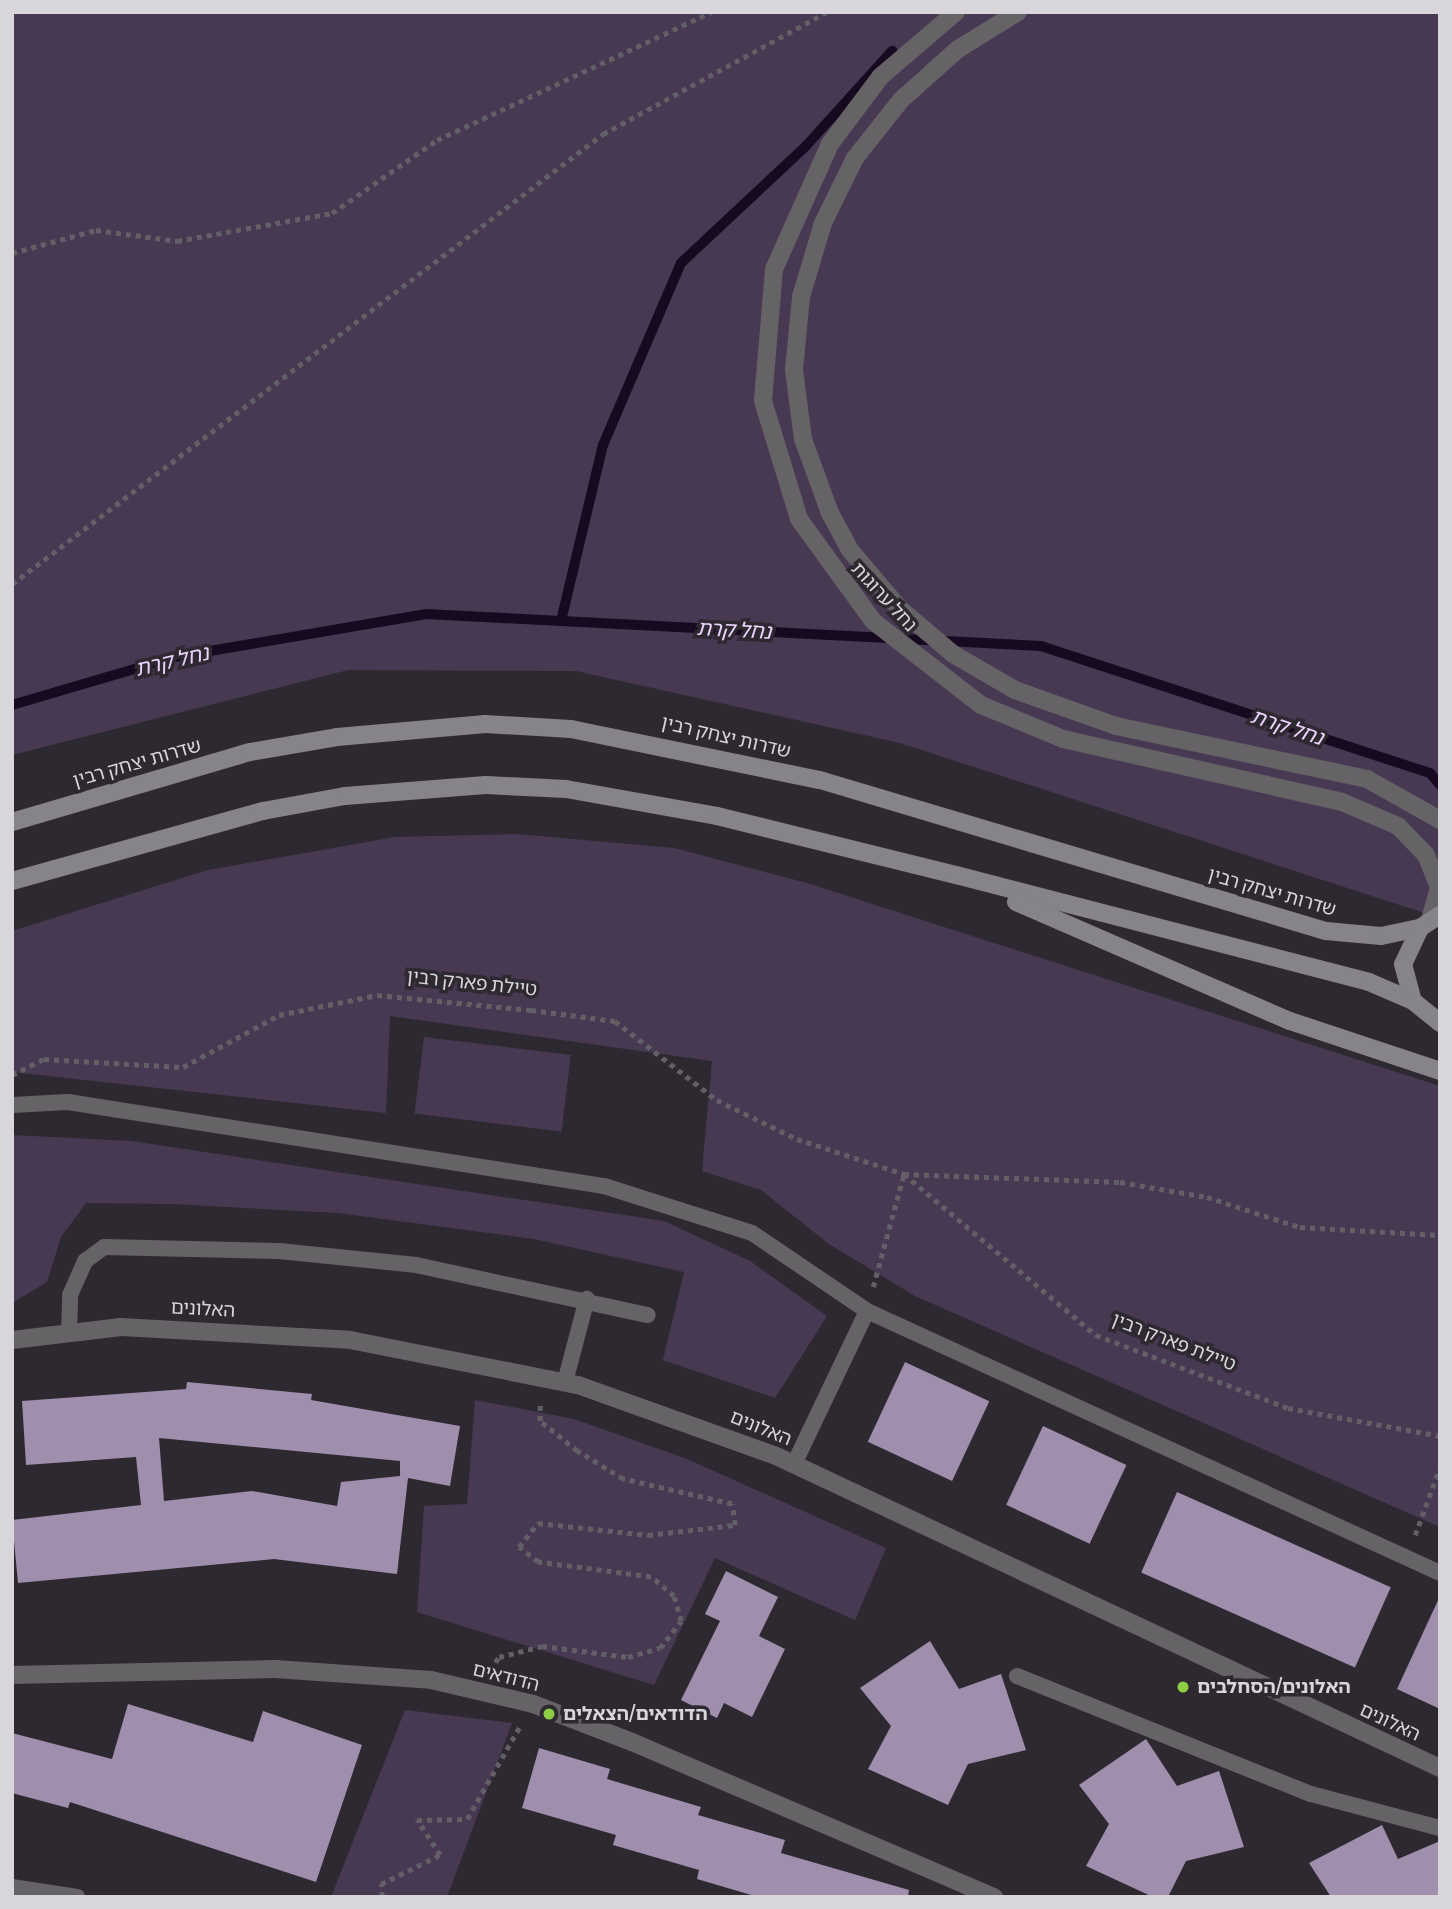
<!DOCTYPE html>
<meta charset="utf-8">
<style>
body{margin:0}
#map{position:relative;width:1452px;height:1909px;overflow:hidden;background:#2e2931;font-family:Bitter,"Noto Sans Hebrew",serif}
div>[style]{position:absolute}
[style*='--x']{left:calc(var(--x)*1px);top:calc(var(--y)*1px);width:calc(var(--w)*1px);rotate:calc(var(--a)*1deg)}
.green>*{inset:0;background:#483953;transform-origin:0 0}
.stream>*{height:10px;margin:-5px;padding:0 5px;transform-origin:5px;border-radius:5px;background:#17091f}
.building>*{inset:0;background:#a08ead;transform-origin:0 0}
.path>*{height:4.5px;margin-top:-2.25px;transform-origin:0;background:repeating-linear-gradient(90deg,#635f66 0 5px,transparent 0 10px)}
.service>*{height:16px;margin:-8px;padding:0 8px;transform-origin:8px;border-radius:8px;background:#666367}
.minor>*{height:18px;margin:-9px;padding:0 9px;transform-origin:9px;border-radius:9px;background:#666367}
.tertiary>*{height:18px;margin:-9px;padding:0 9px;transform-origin:9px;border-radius:9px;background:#666367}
.secondary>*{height:18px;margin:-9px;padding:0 9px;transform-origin:9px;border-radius:9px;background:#868389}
.dots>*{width:19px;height:19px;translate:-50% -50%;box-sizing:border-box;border:4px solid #2e2931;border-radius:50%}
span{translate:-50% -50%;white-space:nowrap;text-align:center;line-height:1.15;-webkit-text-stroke:7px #2e2931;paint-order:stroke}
.street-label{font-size:19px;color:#d9d6db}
.poi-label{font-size:19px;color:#d9d6db;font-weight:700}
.left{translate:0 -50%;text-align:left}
.water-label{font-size:21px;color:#ecd4fe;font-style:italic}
.frame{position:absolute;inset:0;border:14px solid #d9d6db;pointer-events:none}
</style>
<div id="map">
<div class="green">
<i style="clip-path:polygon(12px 12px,1440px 12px,1440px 918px,900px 743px,576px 671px,348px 670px,12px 755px)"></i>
<i style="clip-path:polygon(516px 834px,674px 848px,807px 883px,1440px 1086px,1440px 1527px,915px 1296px,829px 1244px,761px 1190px,702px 1171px,712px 1061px,390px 1016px,386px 1113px,12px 1072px,12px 931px,208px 870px,395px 837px)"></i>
<i style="left:424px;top:1037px;width:148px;height:77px;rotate:7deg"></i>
<i style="clip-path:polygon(12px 1135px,131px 1141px,664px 1221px,750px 1261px,827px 1316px,775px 1398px,663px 1360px,684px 1272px,534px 1239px,338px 1213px,174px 1204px,86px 1203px,61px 1237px,47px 1282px,12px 1303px)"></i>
<i style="clip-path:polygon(475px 1400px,574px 1419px,687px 1459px,886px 1548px,855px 1620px,715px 1558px,654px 1685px,417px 1612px,424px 1506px,467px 1504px)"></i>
<i style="clip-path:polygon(405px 1710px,512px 1723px,447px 1897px,331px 1897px)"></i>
</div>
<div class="stream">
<i style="--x:561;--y:621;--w:181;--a:-76.6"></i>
<i style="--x:603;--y:445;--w:198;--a:-66.8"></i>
<i style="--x:681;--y:263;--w:170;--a:-43.1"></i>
<i style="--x:805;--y:147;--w:130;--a:-47.8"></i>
<i style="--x:12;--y:705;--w:170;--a:-16.4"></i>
<i style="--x:175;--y:657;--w:255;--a:-9.7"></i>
<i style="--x:426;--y:614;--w:616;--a:2.98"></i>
<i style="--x:1041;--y:646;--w:409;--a:18.1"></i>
<i style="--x:1430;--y:773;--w:16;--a:50"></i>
</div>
<div class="building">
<i style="left:905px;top:1362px;width:93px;height:88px;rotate:25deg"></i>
<i style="clip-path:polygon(evenodd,187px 1382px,312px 1394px,311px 1400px,460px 1426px,450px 1486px,408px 1478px,397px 1574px,274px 1559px,18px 1583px,12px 1520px,141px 1505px,136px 1457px,26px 1465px,22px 1401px,186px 1389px,187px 1382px,159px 1438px,400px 1461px,400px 1476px,341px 1482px,337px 1506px,252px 1491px,164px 1501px,159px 1438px)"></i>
<i style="left:1043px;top:1426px;width:92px;height:87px;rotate:25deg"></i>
<i style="left:1177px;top:1492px;width:234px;height:88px;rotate:24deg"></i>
<i style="clip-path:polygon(726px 1571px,778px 1597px,759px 1636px,785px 1649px,752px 1717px,724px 1703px,717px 1718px,681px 1700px,720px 1621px,705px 1614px)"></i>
<i style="clip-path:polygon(1440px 1596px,1440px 1709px,1397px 1689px)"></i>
<i style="clip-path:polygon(930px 1641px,959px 1689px,1001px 1674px,1026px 1750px,968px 1764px,948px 1805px,868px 1769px,891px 1726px,860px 1688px)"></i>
<i style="clip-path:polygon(128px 1704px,253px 1742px,263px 1711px,362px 1745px,316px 1882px,70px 1802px,68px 1808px,12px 1793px,12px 1733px,112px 1759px)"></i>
<i style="clip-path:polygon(1146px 1739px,1177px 1786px,1219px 1771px,1244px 1847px,1186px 1861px,1168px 1897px,1153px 1897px,1086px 1866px,1109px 1824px,1079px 1785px)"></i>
<i style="clip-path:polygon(539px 1748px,610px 1769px,607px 1779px,701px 1807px,698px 1815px,785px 1840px,781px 1853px,909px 1890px,908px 1897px,758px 1897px,697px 1879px,699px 1870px,613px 1845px,616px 1835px,522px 1808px)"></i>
<i style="clip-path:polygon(1382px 1825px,1398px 1859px,1440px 1841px,1440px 1897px,1331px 1897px,1309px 1863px)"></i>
</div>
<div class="path">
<i style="--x:12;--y:253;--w:87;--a:-15.3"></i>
<i style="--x:96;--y:230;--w:82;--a:7.7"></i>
<i style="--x:177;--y:241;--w:158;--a:-10.2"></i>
<i style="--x:332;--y:213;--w:128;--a:-34.8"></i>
<i style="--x:437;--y:140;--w:302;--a:-25"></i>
<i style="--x:12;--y:584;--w:743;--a:-37.29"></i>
<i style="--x:603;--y:134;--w:255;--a:-28.6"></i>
<i style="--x:12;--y:1075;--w:36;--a:-27"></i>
<i style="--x:44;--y:1059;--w:139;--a:3.3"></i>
<i style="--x:183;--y:1067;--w:109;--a:-28.4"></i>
<i style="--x:279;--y:1015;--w:100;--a:-11.5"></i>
<i style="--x:377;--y:995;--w:155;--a:5.6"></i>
<i style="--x:531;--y:1010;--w:85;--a:7.5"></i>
<i style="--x:615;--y:1021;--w:129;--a:37.8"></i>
<i style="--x:717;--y:1100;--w:89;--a:26"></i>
<i style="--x:797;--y:1139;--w:113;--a:18.1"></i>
<i style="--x:904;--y:1174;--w:216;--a:2.1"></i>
<i style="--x:1120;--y:1182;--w:88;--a:9.8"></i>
<i style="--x:1207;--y:1197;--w:98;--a:17.9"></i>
<i style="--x:1300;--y:1227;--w:140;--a:3.3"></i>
<i style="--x:873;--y:1287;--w:117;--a:-74.7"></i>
<i style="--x:904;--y:1174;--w:251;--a:40"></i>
<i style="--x:1096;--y:1335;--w:205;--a:20.8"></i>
<i style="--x:1288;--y:1408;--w:155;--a:10.4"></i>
<i style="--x:1415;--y:1535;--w:72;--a:-69.8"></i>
<i style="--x:489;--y:1670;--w:16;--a:-52"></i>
<i style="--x:499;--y:1657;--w:44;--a:-14.3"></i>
<i style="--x:542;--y:1646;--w:87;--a:7.3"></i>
<i style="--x:628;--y:1657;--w:33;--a:-16"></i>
<i style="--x:660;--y:1648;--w:34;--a:-52"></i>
<i style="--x:681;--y:1621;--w:26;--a:-106"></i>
<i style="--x:674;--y:1596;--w:30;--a:-140"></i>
<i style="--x:651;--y:1577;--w:114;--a:-172.4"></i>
<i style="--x:538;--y:1562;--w:24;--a:-142"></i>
<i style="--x:519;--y:1547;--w:31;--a:-52"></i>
<i style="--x:538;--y:1523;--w:111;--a:6.2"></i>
<i style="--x:648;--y:1535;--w:88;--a:-6.6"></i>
<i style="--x:735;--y:1525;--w:21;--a:-98"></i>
<i style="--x:732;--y:1504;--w:112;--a:-167.1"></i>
<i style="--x:623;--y:1479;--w:54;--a:-148.7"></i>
<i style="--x:577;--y:1451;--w:48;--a:-141"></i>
<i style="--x:540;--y:1421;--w:20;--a:-90"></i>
<i style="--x:382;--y:1897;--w:13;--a:-94"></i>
<i style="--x:381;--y:1884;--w:66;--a:-26.2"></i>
<i style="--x:440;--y:1855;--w:42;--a:-123.3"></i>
<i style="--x:417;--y:1820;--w:50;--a:-1.1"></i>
<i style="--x:467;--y:1819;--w:107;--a:-60.3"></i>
</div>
<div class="service">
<i style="--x:12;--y:1105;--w:56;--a:-3.1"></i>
<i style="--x:68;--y:1102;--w:543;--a:8.91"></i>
<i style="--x:604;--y:1186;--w:155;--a:17.6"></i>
<i style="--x:752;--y:1233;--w:139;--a:34.1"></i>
<i style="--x:867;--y:1311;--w:170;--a:115.5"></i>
<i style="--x:867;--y:1311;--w:630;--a:24.57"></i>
<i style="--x:69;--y:1332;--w:37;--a:-88"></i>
<i style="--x:70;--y:1295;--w:37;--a:-66"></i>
<i style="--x:85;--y:1261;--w:24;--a:-36"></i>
<i style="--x:104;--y:1247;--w:175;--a:1.3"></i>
<i style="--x:279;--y:1251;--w:138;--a:5.8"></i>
<i style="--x:416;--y:1265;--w:237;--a:12.2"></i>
<i style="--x:565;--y:1382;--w:86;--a:-75.2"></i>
<i style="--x:1017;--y:1676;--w:317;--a:21.9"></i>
<i style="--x:1311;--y:1794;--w:133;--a:14.8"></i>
<i style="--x:12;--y:1887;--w:66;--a:8.7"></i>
</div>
<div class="minor">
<i style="--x:12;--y:1340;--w:110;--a:-6.8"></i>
<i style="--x:121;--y:1327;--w:229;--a:3.2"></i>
<i style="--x:350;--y:1340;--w:232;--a:11.2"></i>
<i style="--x:578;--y:1385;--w:208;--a:19.7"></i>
<i style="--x:774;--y:1455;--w:736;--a:25.17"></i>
<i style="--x:12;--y:1675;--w:263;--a:-1.3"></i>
<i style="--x:275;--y:1669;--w:156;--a:4"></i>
<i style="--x:431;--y:1680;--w:105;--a:13.2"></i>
<i style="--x:533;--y:1704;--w:106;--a:21"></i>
<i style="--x:632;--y:1742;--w:394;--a:23.2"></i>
</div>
<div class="tertiary">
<i style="--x:956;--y:12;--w:99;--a:139.5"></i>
<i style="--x:881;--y:76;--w:85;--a:126.9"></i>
<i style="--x:830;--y:144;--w:137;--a:114.1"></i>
<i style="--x:774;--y:269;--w:132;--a:94.8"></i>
<i style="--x:763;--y:401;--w:123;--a:73"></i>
<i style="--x:799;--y:519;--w:126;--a:54"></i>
<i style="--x:873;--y:621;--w:137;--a:37.9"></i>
<i style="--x:981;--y:705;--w:89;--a:22.5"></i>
<i style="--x:1063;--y:739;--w:286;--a:12.7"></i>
<i style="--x:1342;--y:802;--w:61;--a:23.2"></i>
<i style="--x:1398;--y:826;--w:40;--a:46"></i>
<i style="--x:1426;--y:855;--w:35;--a:68"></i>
<i style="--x:1439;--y:888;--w:33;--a:106"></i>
<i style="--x:1018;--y:12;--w:70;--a:148.3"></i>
<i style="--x:958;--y:49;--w:76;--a:138.2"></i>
<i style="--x:901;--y:100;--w:74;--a:128.4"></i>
<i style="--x:855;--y:158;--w:72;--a:116.2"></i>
<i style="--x:823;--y:223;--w:77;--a:106.6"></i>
<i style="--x:801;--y:297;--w:73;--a:95.5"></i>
<i style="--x:794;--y:370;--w:70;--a:82.6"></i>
<i style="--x:803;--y:439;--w:79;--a:70"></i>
<i style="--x:830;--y:513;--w:42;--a:61.6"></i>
<i style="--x:850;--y:550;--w:76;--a:49.8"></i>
<i style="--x:899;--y:608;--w:71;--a:40.4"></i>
<i style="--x:953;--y:654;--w:72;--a:30.1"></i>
<i style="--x:1015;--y:690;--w:107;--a:19.6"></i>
<i style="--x:1116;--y:726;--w:257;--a:11.9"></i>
<i style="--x:1367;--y:779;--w:84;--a:29.3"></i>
</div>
<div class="secondary">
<i style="--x:12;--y:822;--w:248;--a:-16.4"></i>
<i style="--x:250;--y:752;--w:88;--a:-9.8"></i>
<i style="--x:337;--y:737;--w:149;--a:-5"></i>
<i style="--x:485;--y:724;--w:86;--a:3.3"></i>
<i style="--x:571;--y:729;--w:254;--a:11.6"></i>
<i style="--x:820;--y:780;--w:528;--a:16.62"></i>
<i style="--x:1326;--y:931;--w:55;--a:5.2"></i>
<i style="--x:1381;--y:936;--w:40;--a:-12"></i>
<i style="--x:12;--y:881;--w:261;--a:-15.6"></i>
<i style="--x:263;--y:811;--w:83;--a:-10.4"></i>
<i style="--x:345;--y:796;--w:141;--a:-4.5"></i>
<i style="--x:486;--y:785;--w:80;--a:2.9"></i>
<i style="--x:566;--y:789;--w:153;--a:10.1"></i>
<i style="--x:717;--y:816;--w:246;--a:13.9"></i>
<i style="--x:956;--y:875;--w:427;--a:14.5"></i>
<i style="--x:1369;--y:982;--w:48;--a:23.4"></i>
<i style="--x:1016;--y:902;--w:299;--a:23.5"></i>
<i style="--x:1290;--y:1021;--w:158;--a:18.4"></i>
<i style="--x:1440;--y:915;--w:24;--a:147"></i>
<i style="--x:1420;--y:928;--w:40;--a:115"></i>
<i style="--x:1403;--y:964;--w:38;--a:75"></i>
<i style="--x:1413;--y:1001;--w:35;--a:39"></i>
</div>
<div class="dots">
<i style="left:1183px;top:1687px;background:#8dce44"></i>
<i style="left:549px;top:1714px;background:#8dce44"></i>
</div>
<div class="street-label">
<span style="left:884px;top:597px;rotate:47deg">נחל ערוגות</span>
<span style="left:726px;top:737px;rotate:13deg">שדרות יצחק רבין</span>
<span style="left:137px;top:763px;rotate:-16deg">שדרות יצחק רבין</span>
<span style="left:1272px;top:892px;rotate:16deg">שדרות יצחק רבין</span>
<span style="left:472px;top:983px;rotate:6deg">טיילת פארק רבין</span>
<span style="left:203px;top:1309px;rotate:3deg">האלונים</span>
<span style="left:1174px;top:1342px;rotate:21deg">טיילת פארק רבין</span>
<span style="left:761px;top:1428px;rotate:22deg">האלונים</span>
<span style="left:506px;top:1677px;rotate:14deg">הדודאים</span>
<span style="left:1390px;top:1722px;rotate:25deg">האלונים</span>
</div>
<div class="poi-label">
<span class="left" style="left:1197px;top:1687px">האלונים/הסחלבים</span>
<span class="left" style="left:563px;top:1714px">הדודאים/הצאלים</span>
</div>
<div class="water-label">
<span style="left:734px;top:630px;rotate:3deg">נחל קרת</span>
<span style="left:172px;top:661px;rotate:-13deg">נחל קרת</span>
<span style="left:1287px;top:727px;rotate:18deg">נחל קרת</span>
</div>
<div class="frame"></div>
</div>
